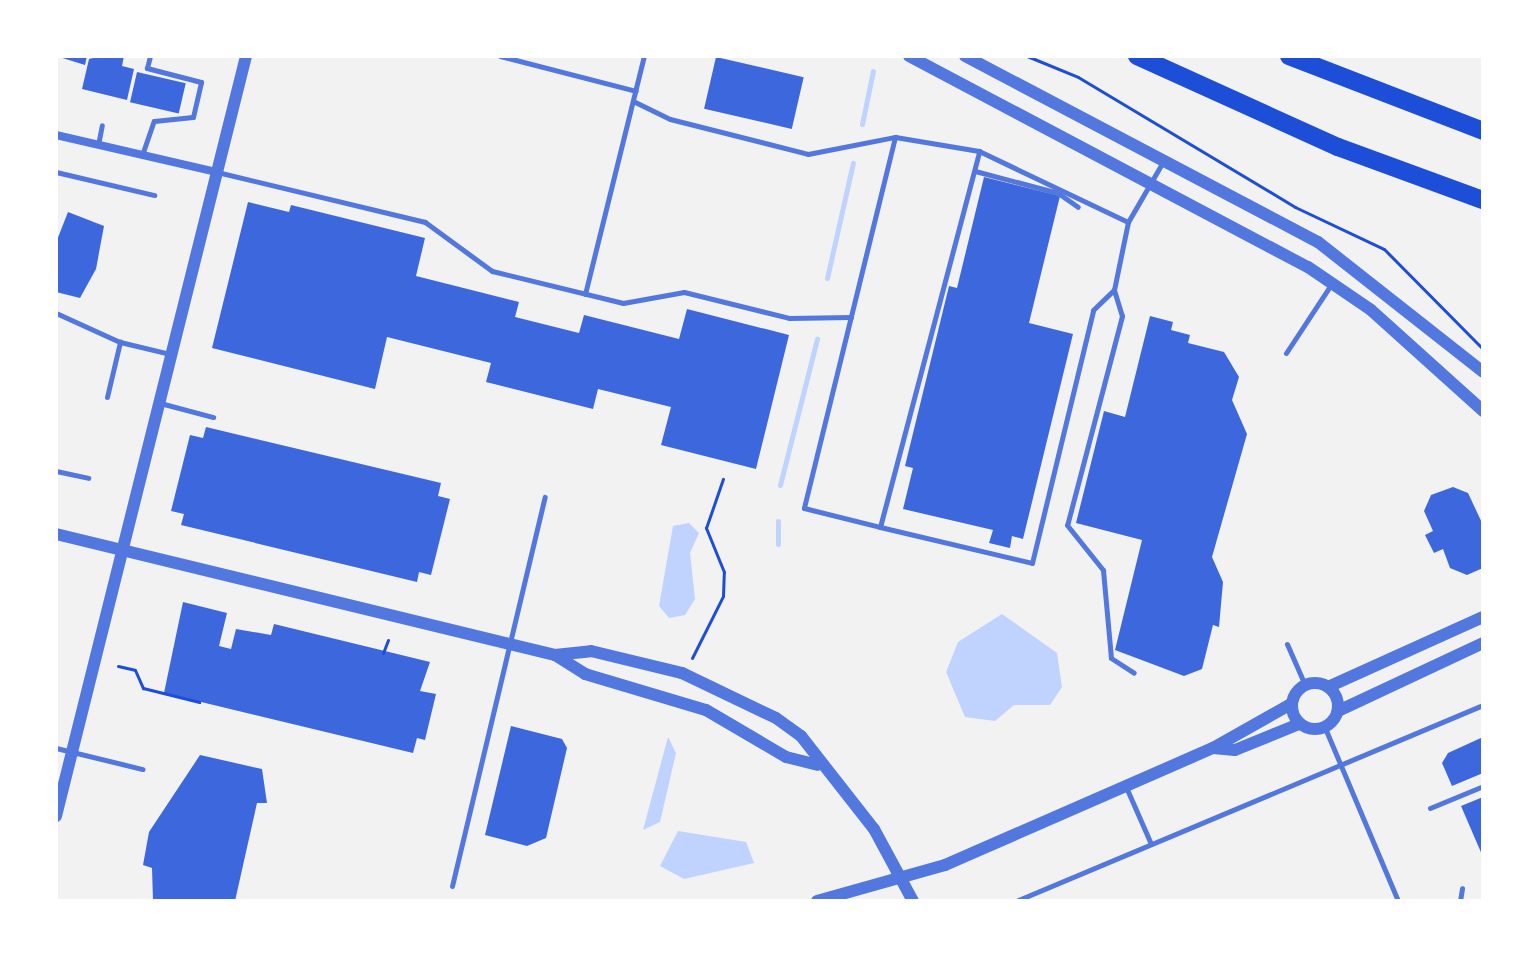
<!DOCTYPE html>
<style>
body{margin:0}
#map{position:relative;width:1539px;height:957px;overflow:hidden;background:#f2f2f2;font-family:Merriweather,serif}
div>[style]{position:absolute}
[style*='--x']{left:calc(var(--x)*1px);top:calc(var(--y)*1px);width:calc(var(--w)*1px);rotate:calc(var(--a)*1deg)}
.water>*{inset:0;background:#bfd3fe}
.stream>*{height:5px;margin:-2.5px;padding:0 2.5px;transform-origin:2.5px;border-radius:2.5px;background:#bfd3fe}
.building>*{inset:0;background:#3d67dc;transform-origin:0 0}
.path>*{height:3px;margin:-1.5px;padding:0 1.5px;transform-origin:1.5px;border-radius:1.5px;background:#1d4ed8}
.service>*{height:5px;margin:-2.5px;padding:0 2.5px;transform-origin:2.5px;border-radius:2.5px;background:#5277de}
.minor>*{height:8px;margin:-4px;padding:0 4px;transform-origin:4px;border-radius:4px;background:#5277de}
.tertiary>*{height:12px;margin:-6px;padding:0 6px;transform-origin:6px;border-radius:6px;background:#5277de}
.tertiary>.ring{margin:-6px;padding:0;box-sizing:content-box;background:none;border:12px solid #5277de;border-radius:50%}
.motorway>*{height:18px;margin:-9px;padding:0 9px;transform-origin:9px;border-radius:9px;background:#1d4ed8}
span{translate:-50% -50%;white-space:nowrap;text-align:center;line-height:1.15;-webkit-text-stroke:6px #fff;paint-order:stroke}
.frame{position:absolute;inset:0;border:58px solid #fff;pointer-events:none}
</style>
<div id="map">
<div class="water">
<i style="clip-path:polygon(689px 523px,699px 533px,690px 553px,695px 599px,685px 615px,669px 618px,659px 606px,673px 526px)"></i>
<i style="clip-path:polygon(1002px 614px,1057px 653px,1062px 687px,1050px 705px,1014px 705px,995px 721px,965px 717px,946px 672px,958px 642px)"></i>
<i style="clip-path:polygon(668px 737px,676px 753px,660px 822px,643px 830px)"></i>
<i style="clip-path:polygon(678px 831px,746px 842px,754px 863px,684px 879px,660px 866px)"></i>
</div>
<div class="stream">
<i style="--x:862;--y:124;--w:54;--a:-78.3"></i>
<i style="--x:827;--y:278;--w:118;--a:-77.3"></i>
<i style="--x:780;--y:485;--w:151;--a:-75.8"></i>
<i style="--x:778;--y:521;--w:23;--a:90"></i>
</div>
<div class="building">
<i style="clip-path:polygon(56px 56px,87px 56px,85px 65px)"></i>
<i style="clip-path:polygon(102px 56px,124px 56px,122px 66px,134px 69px,127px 100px,82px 89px,89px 59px)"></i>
<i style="left:716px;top:57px;width:90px;height:53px;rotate:13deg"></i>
<i style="left:137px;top:72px;width:50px;height:31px;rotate:13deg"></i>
<i style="clip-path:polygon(984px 177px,1060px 196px,1029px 323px,1073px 334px,1023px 539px,1012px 536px,1010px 548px,989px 543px,993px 530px,903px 509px,913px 468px,905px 466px,949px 286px,957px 288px)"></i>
<i style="clip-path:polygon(248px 202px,289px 212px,291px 205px,425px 238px,416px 276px,519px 302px,515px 317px,579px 333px,584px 315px,679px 339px,687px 309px,789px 335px,756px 469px,661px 445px,671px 407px,598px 389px,593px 409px,486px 382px,491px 363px,387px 337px,375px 389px,212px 348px)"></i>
<i style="clip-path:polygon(68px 212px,104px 226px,96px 269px,80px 298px,56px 292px,57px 240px)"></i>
<i style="clip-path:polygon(1150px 316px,1173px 322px,1171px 330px,1190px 335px,1188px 343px,1224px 352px,1239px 377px,1232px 400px,1247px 434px,1212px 557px,1223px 582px,1219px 627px,1213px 625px,1202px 669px,1184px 676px,1115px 650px,1142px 540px,1076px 523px,1104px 411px,1125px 417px)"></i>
<i style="clip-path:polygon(206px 427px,441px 483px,438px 496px,450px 499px,431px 575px,419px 572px,417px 582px,181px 525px,184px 514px,171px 511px,190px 435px,203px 438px)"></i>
<i style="clip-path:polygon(1453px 487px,1468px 493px,1483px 525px,1483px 568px,1467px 575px,1450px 568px,1443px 549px,1434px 553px,1425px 535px,1433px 531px,1424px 511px,1431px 495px)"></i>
<i style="clip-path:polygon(183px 602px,227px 613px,219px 646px,231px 649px,236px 629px,271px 635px,274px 624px,430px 662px,420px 691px,436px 694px,425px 740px,417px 738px,413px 753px,164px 693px)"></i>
<i style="clip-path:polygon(511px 726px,562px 739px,567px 748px,546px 838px,527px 846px,485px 835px)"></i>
<i style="clip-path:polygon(1483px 737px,1483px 773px,1452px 786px,1442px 763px,1448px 753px)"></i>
<i style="clip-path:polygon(200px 755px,262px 769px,267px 803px,257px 803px,235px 901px,153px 901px,152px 868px,143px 865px,149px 832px)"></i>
<i style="clip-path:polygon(1483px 797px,1483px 857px,1461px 806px)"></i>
</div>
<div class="path">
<i style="--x:1027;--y:56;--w:55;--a:22.4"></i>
<i style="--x:1078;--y:77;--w:253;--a:30.9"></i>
<i style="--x:1295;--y:207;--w:98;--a:25.3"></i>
<i style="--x:1384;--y:249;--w:141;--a:45.3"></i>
<i style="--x:383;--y:653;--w:14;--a:-69"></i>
<i style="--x:692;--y:658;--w:69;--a:-63.4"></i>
<i style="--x:723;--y:596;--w:24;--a:-88"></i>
<i style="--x:724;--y:572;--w:48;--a:-112.2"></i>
<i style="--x:706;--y:528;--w:52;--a:-70.9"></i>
<i style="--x:118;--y:666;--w:17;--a:13"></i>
<i style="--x:135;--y:670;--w:20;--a:66"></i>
<i style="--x:143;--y:688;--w:58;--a:14"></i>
</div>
<div class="service">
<i style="--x:500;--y:56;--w:140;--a:14.4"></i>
<i style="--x:633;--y:101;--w:41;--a:25.9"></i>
<i style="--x:670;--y:119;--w:142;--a:14.2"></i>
<i style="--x:808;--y:154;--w:89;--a:-11.1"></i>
<i style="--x:98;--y:145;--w:20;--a:-79"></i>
<i style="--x:979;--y:151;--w:85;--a:-170.5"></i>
<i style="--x:895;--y:137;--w:382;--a:103.8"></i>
<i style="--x:804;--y:508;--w:78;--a:14"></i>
<i style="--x:880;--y:527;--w:389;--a:-75.2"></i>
<i style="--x:979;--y:151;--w:165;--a:25.5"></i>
<i style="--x:142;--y:155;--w:36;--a:-71"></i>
<i style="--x:154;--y:121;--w:39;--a:-6"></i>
<i style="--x:193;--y:117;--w:36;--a:-77"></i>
<i style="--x:201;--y:82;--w:56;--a:-165.5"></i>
<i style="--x:147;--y:68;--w:12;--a:-76"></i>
<i style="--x:975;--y:171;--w:86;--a:14.8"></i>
<i style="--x:1058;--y:193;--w:24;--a:35"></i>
<i style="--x:56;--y:172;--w:101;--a:13.2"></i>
<i style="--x:217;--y:172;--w:214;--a:13.5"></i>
<i style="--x:425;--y:222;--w:83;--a:36.2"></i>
<i style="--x:492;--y:271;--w:135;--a:13.7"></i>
<i style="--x:623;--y:303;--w:62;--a:-10.2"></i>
<i style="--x:684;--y:292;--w:108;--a:13.9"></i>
<i style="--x:789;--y:318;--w:62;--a:-0.9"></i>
<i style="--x:1114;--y:290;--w:27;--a:73"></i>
<i style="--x:1122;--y:316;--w:216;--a:104.7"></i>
<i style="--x:1067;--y:525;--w:58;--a:51.3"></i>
<i style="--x:1103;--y:570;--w:88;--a:84.8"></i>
<i style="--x:1111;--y:658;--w:27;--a:33"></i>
<i style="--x:585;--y:294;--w:245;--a:-76.1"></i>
<i style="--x:56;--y:313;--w:70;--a:24.4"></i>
<i style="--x:120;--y:342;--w:51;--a:13.5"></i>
<i style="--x:1286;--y:353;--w:84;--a:-56.7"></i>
<i style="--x:107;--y:397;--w:57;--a:-76.7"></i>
<i style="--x:160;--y:403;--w:55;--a:14.8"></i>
<i style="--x:56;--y:471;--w:33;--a:12"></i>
<i style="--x:880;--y:527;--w:156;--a:13.3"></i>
<i style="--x:1032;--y:563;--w:260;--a:-76.4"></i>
<i style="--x:1093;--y:310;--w:29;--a:-44"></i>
<i style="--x:1114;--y:290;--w:69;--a:-78.4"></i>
<i style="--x:1128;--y:222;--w:72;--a:-59.9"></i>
<i style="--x:1287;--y:644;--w:45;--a:66.3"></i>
<i style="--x:1325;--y:728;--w:188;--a:67.1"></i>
<i style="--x:56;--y:748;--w:89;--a:13.7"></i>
<i style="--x:1126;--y:787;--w:62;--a:66.3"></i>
<i style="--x:1430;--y:808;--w:57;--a:-22.5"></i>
<i style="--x:452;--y:886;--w:400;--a:-76.6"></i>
<i style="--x:1016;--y:901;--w:506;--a:-22.77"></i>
<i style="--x:1460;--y:901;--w:13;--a:-81"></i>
</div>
<div class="minor">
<i style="--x:56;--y:135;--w:164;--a:13"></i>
</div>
<div class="tertiary">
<i style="--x:909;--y:56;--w:451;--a:27.9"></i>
<i style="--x:1308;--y:267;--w:76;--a:34.3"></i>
<i style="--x:1371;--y:310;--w:151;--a:42"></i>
<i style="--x:965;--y:56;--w:399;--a:27.8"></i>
<i style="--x:1318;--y:242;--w:210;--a:38.2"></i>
<i style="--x:56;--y:534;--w:513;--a:13.63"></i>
<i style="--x:555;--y:655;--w:36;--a:32"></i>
<i style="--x:585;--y:674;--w:126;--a:16.6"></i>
<i style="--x:706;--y:710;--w:93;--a:30.4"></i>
<i style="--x:786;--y:757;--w:32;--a:14"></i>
<i style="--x:555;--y:655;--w:36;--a:-6"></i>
<i style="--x:591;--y:651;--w:94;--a:13.6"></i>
<i style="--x:682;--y:673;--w:104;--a:25.6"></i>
<i style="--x:776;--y:718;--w:31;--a:36"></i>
<i style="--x:801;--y:736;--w:118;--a:51.9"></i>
<i style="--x:874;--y:829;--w:82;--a:61.6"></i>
<i class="ring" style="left:1292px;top:683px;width:34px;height:34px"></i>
<i style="--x:1328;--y:687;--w:170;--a:-24.3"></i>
<i style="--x:1338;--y:711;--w:160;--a:-25.1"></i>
<i style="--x:1213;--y:748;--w:22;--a:5"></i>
<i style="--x:1235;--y:750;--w:69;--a:-22.1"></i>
<i style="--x:56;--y:816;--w:783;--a:-75.96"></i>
<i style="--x:817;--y:901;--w:133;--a:-15.7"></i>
<i style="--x:945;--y:865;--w:292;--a:-23.6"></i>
<i style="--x:1213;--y:748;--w:90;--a:-29.4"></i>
</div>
<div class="motorway">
<i style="--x:1137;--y:56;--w:221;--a:24.4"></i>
<i style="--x:1338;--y:147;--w:154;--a:20.1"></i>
<i style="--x:1289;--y:56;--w:208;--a:21.1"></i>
</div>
<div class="frame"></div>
</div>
